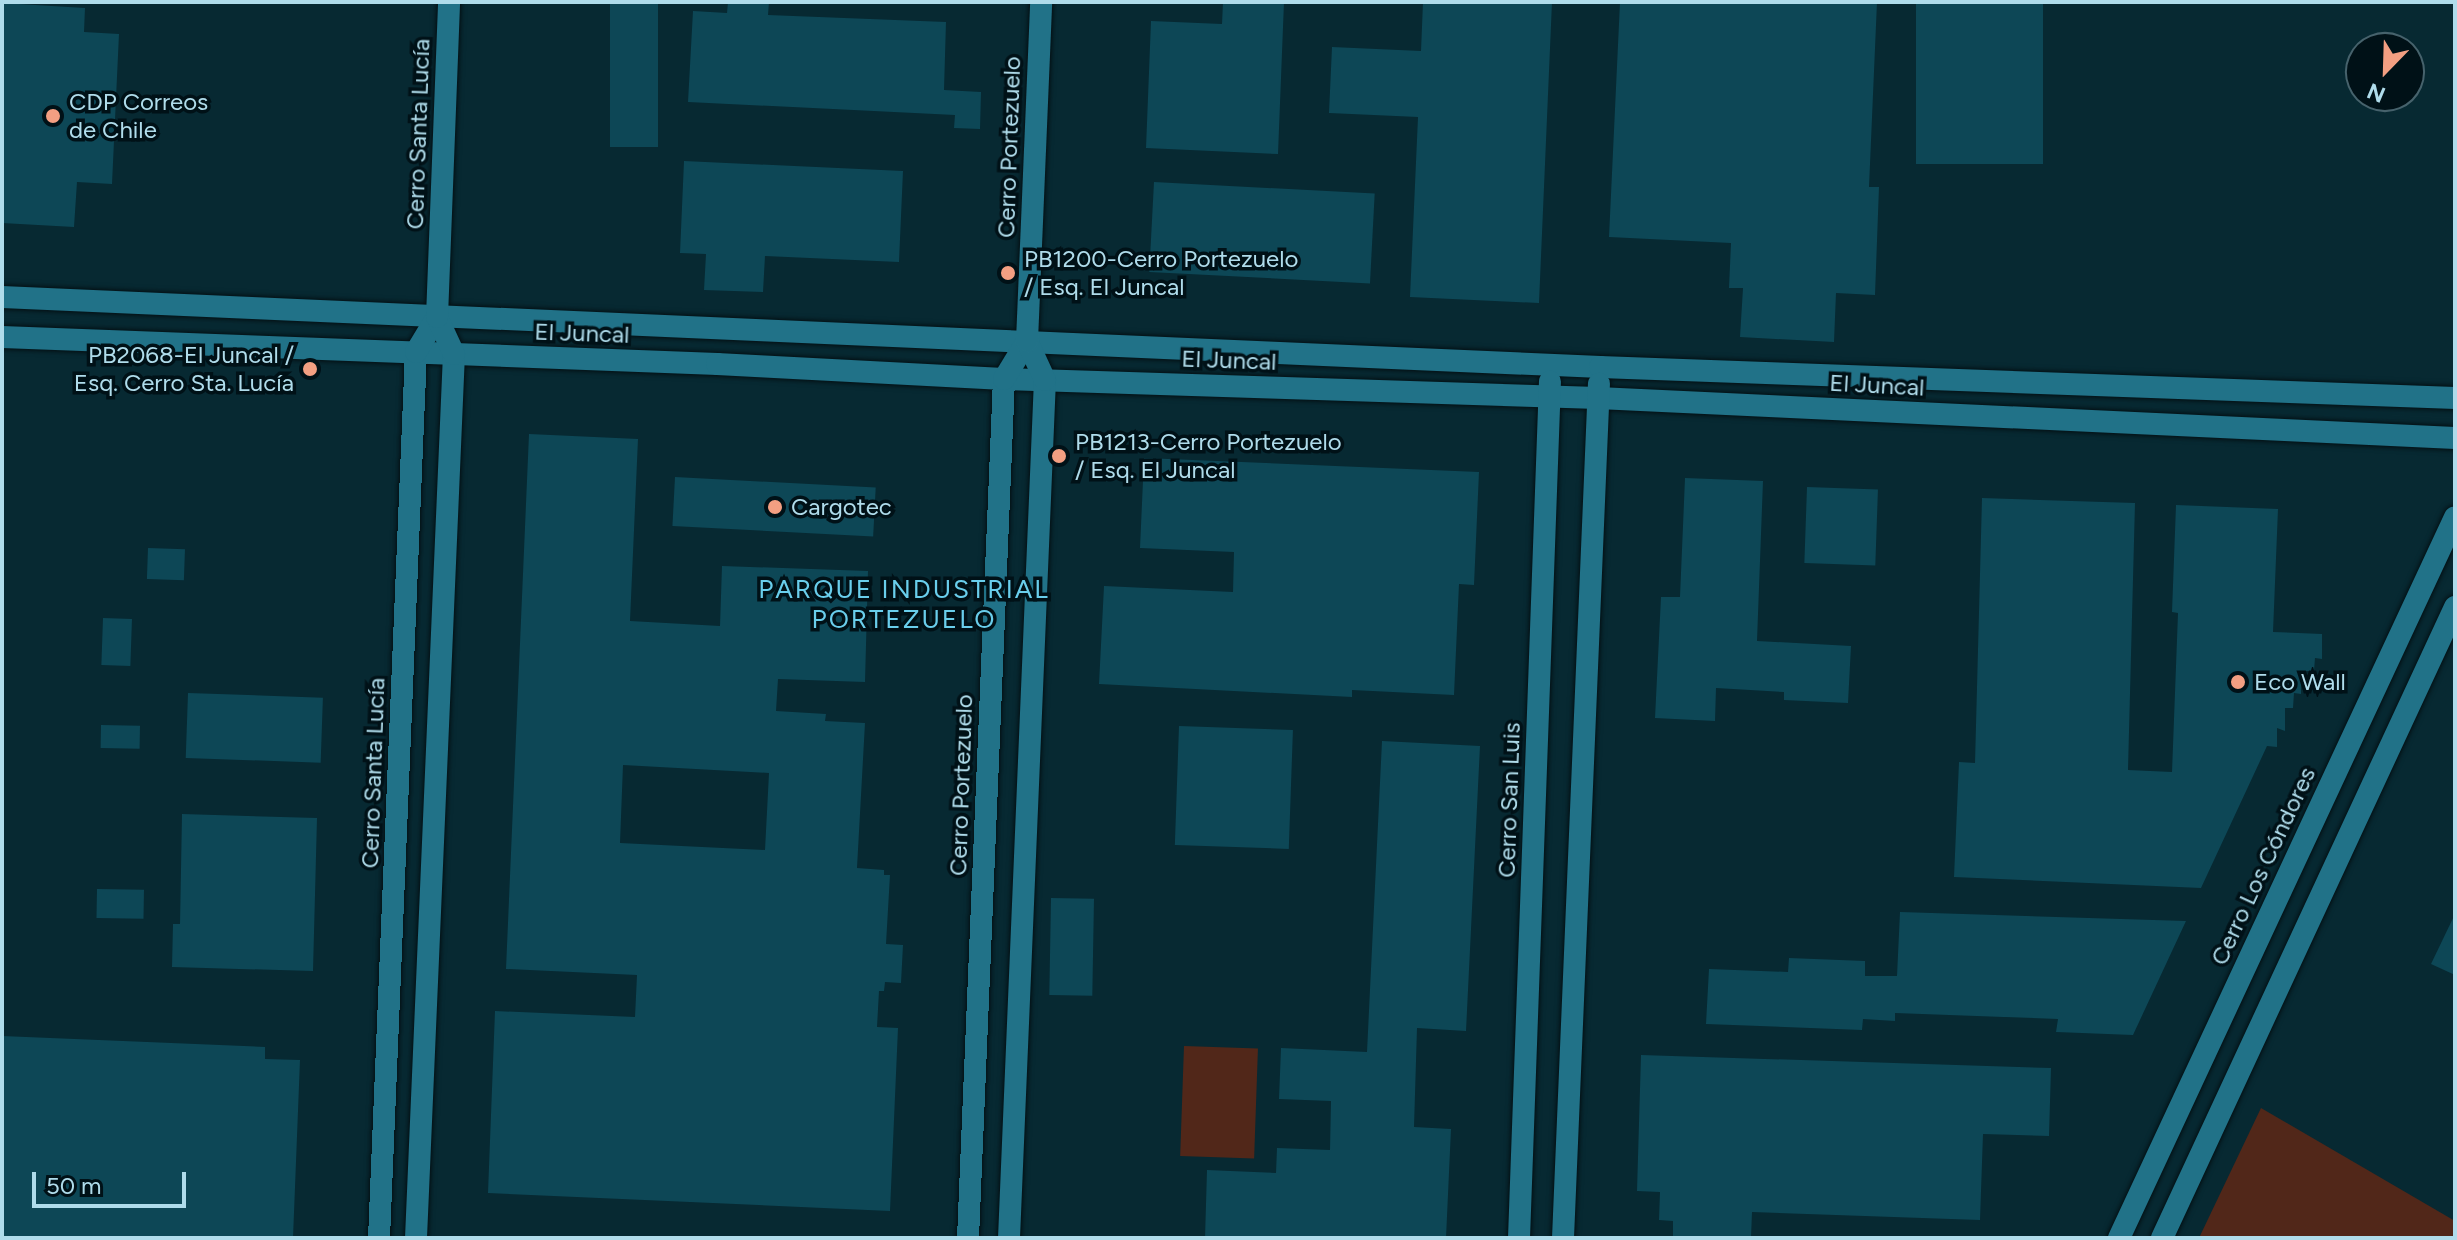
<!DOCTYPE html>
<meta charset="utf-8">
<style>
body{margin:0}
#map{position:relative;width:2457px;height:1240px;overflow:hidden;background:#072932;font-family:Figtree,sans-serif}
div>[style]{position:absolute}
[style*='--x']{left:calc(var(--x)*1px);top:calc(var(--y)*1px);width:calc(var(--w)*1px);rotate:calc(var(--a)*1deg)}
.green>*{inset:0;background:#512719;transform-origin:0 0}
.building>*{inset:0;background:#0d4756;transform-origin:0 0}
.roads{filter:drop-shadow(0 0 2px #041014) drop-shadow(0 0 2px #041014)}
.minor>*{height:22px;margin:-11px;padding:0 11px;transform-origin:11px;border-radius:11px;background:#217288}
.tertiary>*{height:22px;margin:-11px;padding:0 11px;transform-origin:11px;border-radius:11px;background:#217288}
.dots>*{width:22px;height:22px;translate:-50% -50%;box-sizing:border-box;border:4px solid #001117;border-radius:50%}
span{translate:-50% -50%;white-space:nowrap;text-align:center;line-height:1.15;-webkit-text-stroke:7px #001117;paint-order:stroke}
.poi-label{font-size:24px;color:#afdceb}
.left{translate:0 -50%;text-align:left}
.right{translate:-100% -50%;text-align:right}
.street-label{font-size:24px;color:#afdceb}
.neighbourhood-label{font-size:26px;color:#69ceec;letter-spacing:2px}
.frame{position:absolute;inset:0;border:4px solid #afdceb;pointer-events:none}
.north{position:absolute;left:2345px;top:32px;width:80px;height:80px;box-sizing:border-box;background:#001117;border:2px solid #46626c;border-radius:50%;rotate:203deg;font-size:22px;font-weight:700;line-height:32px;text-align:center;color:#afdceb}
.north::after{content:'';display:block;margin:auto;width:28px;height:36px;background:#f39f82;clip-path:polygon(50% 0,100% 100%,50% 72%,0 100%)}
.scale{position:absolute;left:32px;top:1172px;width:154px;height:36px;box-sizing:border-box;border:4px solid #afdceb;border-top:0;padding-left:10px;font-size:24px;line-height:28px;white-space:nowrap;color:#afdceb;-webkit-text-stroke:6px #001117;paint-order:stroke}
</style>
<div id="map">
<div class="green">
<i style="left:1184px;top:1046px;width:74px;height:110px;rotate:2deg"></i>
<i style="clip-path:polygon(2261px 1108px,2455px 1221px,2455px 1238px,2199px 1238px)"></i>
</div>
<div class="building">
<i style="left:610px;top:2px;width:48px;height:145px"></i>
<i style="clip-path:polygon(728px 2px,769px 2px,768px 15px,946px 22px,944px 90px,981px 92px,980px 129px,954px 128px,955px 115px,688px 102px,693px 11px,727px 13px)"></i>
<i style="clip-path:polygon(1223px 2px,1284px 2px,1278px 154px,1146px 148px,1151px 21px,1222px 24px)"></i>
<i style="clip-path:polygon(1423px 2px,1552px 2px,1539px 303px,1410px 297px,1418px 117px,1329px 113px,1332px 47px,1421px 51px)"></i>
<i style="clip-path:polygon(1620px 2px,1877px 2px,1869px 187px,1879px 187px,1875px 295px,1836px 293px,1834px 342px,1740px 337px,1743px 288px,1729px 288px,1731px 243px,1609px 237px)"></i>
<i style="left:1916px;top:2px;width:127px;height:162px"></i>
<i style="clip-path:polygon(2px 3px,85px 8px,84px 32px,119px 34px,112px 184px,77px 182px,74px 227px,2px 223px)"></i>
<i style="clip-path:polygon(684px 161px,903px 171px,899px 262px,765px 256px,763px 292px,704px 290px,706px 254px,680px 253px)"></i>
<i style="left:1154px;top:182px;width:221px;height:90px;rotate:3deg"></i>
<i style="clip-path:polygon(evenodd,529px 434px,638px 439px,630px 621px,720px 626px,722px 566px,868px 571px,865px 682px,778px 679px,776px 711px,826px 714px,825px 721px,865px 723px,857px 868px,884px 870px,884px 875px,890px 875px,886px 944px,903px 945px,901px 983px,885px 982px,884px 991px,879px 991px,877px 1027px,898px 1028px,890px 1211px,488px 1193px,495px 1011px,635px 1017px,637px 975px,506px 969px,529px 434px,623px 765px,769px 773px,765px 850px,620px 843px,623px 765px)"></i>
<i style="clip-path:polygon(1144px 458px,1479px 472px,1474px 585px,1459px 584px,1454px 695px,1352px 690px,1352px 697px,1099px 684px,1104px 586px,1233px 592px,1234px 552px,1140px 548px)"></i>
<i style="left:675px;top:477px;width:201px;height:49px;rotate:3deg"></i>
<i style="clip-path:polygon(1685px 478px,1763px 481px,1757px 641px,1851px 646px,1848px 703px,1784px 700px,1784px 692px,1716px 688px,1715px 721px,1655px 718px,1661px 597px,1680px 597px)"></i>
<i style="left:1807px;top:487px;width:71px;height:76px;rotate:2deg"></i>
<i style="clip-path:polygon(1982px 498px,2135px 503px,2128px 770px,2172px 772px,2178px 613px,2172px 612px,2176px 505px,2278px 509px,2273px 632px,2322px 634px,2322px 659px,2315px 658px,2314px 671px,2301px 671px,2301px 694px,2294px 693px,2293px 708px,2285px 708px,2285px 731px,2277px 728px,2277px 747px,2267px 746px,2201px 888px,1954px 877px,1959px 762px,1975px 763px)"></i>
<i style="left:148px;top:548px;width:37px;height:31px;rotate:2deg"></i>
<i style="left:103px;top:618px;width:29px;height:47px;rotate:2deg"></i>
<i style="left:188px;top:693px;width:135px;height:65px;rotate:2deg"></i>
<i style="left:101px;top:725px;width:39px;height:23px;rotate:1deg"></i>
<i style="left:1179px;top:726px;width:114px;height:119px;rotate:2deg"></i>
<i style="clip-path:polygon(1382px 741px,1480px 746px,1466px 1031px,1417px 1028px,1414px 1127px,1451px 1129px,1446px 1238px,1205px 1238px,1207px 1170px,1276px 1173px,1277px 1148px,1330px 1150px,1331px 1101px,1279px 1099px,1281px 1048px,1367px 1052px)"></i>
<i style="clip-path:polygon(182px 814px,317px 818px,313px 971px,172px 967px,173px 924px,180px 924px)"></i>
<i style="left:97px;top:889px;width:47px;height:29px;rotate:1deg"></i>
<i style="left:1051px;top:898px;width:43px;height:97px;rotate:1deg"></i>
<i style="clip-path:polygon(1900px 912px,2186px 921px,2133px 1035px,2056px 1032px,2058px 1019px,1895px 1013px,1895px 1021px,1863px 1019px,1862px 1030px,1706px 1024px,1709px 969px,1788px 972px,1789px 958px,1865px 961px,1865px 976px,1897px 976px)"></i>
<i style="clip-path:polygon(2455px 914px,2455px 975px,2431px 964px)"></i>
<i style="clip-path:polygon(2px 1036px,265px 1047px,265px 1059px,300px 1060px,293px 1238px,2px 1238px)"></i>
<i style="clip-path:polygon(1641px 1055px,2051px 1068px,2049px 1136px,1983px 1134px,1980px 1220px,1752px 1212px,1751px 1238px,1673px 1238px,1673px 1221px,1659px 1220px,1660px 1192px,1637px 1191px)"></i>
</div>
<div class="roads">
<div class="minor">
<i style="--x:2;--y:297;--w:1600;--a:2.51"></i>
<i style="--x:1600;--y:367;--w:856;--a:2.08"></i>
<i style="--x:2;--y:337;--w:716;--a:2.16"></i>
<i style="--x:717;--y:364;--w:287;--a:3"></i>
<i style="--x:1004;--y:379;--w:594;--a:1.83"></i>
<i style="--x:1598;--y:398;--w:858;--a:2.67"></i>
<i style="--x:379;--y:1238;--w:887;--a:-87.61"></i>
<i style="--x:416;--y:352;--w:41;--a:-59"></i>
<i style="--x:416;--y:1238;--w:885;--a:-87.54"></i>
<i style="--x:454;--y:354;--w:41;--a:-114.7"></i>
<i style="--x:437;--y:317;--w:315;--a:-87.8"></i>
<i style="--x:968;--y:1238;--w:860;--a:-87.6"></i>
<i style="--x:1004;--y:379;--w:44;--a:-58.8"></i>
<i style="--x:1009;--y:1238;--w:859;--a:-87.6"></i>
<i style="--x:1045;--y:380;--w:43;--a:-114.8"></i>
<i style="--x:1027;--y:341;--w:339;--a:-87.6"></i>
<i style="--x:1519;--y:1238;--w:857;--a:-87.93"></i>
<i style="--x:1563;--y:1238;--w:855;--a:-87.59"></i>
</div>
<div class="tertiary">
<i style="--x:2119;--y:1238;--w:795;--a:-65.01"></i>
<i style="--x:2162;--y:1238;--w:696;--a:-65.09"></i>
</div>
</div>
<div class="dots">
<i style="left:53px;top:116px;background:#f39f82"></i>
<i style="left:1008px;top:273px;background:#f39f82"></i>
<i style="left:310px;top:369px;background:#f39f82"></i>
<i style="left:1059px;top:456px;background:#f39f82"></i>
<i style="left:775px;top:507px;background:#f39f82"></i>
<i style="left:2238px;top:682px;background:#f39f82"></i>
</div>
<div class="poi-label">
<span class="left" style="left:69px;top:116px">CDP Correos<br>de Chile</span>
<span class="left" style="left:1024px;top:273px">PB1200-Cerro Portezuelo<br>/ Esq. El Juncal</span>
<span class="right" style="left:294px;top:369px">PB2068-El Juncal /<br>Esq. Cerro Sta. Lucía</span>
<span class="left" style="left:1075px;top:456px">PB1213-Cerro Portezuelo<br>/ Esq. El Juncal</span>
<span class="left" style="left:791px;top:507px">Cargotec</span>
<span class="left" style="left:2254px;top:682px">Eco Wall</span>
</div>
<div class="street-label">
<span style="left:418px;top:134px;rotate:-88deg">Cerro Santa Lucía</span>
<span style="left:1009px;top:147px;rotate:-88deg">Cerro Portezuelo</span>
<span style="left:582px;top:333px;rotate:2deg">El Juncal</span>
<span style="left:1229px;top:360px;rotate:2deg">El Juncal</span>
<span style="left:1877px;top:385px;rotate:3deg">El Juncal</span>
<span style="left:373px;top:773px;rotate:-88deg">Cerro Santa Lucía</span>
<span style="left:961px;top:785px;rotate:-88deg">Cerro Portezuelo</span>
<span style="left:1509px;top:800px;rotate:-88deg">Cerro San Luis</span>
<span style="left:2263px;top:866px;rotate:-65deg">Cerro Los Cóndores</span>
</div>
<div class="neighbourhood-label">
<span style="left:904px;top:605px">PARQUE INDUSTRIAL<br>PORTEZUELO</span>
</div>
<div class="frame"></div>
<div class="north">N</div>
<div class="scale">50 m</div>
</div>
